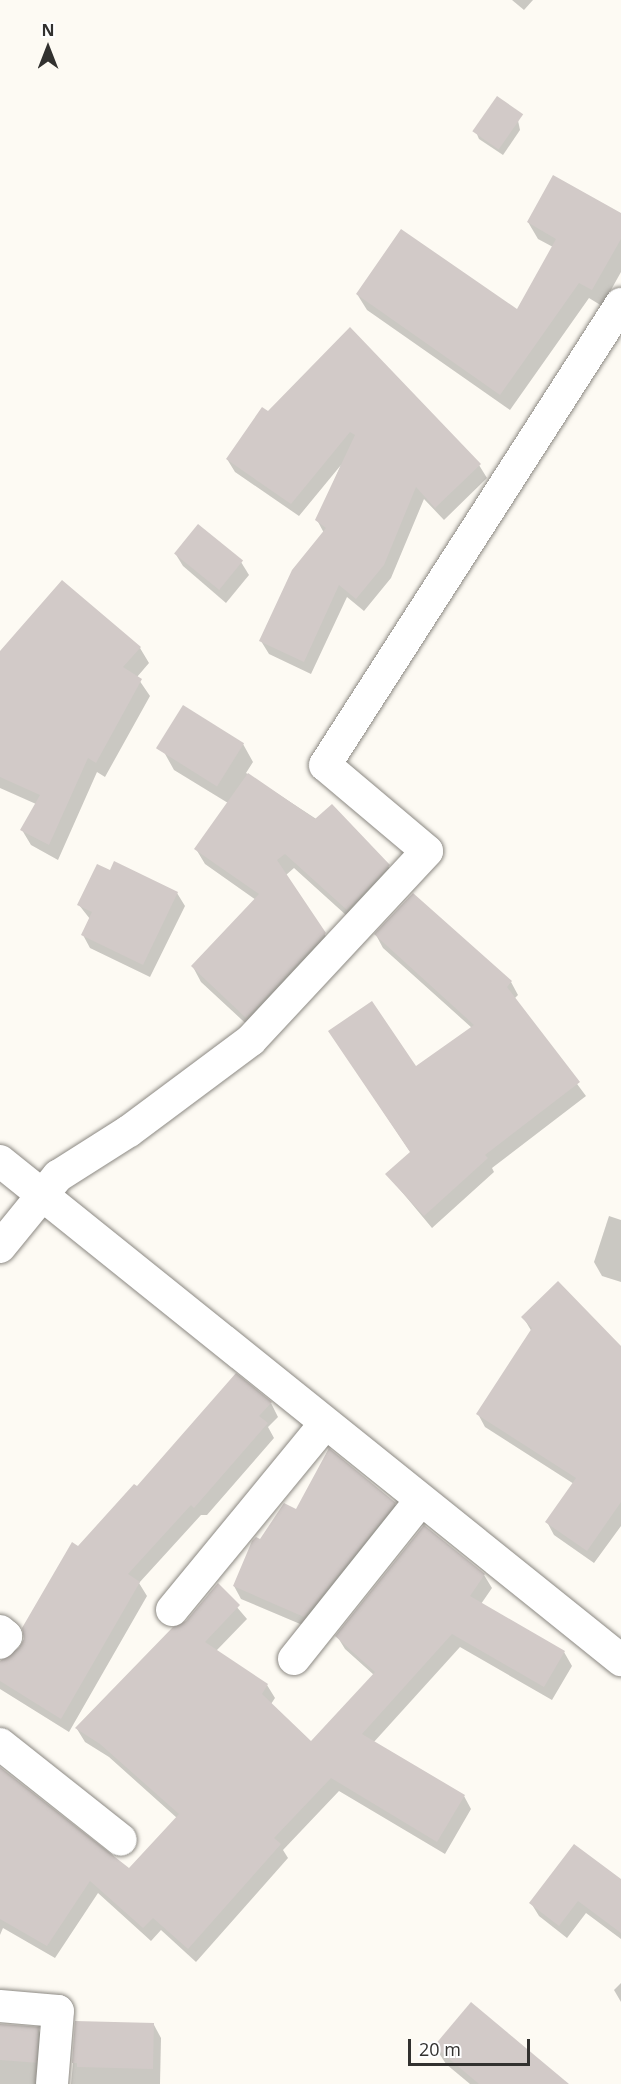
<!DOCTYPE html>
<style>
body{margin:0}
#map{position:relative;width:621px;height:2084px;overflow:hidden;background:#fdfaf3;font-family:"Open Sans",sans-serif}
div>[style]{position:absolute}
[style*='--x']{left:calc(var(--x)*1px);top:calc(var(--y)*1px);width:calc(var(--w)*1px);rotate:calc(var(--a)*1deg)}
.shadow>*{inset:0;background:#0003}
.building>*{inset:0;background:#d2cac8;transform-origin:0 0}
.roads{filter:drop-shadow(0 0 2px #8c8983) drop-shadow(0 0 2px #8c8983)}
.minor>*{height:32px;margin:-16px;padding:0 16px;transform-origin:16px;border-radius:16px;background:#fff}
span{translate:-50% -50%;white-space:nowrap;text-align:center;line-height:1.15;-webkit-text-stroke:5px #fff;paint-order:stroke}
.north{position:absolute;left:18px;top:18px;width:60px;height:60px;-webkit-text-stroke:4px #fff;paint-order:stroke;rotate:0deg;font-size:16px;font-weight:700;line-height:24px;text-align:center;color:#32312f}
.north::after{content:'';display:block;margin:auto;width:21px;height:27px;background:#32312f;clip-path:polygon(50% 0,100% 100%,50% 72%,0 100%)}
.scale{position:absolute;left:408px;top:2039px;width:122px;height:27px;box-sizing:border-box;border:3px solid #32312f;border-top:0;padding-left:8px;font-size:18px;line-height:21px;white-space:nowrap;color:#32312f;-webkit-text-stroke:4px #fff;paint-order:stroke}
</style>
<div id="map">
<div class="shadow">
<i style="clip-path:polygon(512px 0,533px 0,524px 10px)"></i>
<i style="clip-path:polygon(516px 111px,520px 130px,503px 155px,479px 139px,476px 132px)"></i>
<i style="clip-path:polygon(621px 215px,621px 272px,602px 306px,589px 298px,510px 410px,367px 310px,357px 294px,517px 311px,553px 247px,538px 239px,528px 222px)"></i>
<i style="clip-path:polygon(350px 329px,479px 465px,487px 478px,444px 520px,424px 499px,391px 578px,364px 611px,347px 597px,311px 674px,269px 654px,261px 641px,324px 533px,317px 520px,341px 465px,299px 516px,235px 472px,227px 459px)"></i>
<i style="clip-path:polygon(175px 553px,241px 562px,249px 575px,226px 603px,183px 566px)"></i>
<i style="clip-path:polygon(140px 648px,149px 663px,137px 677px,150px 696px,105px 777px,97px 772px,58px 860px,31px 845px,22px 830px,36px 804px,0 788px,0 653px)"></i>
<i style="clip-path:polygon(243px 744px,253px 762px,246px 773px,388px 866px,397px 881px,357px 925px,294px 868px,286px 875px,334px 949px,255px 1032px,201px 982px,193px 967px,256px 900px,205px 864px,196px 849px,228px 803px,174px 770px,164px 752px)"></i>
<i style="clip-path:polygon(177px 893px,185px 906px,150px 977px,90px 948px,83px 935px,90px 919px,79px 905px)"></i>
<i style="clip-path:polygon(376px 935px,511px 982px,518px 995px,514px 999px,586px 1096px,492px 1168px,494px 1172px,432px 1228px,387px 1174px,411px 1153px,330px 1032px,416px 1068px,472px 1028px,383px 948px)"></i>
<i style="clip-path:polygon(609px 1216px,621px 1220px,621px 1282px,602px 1276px,594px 1262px)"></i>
<i style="clip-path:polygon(523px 1317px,621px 1348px,621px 1526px,594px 1563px,554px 1535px,547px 1522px,574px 1484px,485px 1427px,478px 1414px,532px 1332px)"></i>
<i style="clip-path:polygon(271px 1403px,278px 1417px,268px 1427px,274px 1438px,207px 1515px,201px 1515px,139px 1583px,147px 1596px,69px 1732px,0 1689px,0 1661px,14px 1656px,79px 1548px,137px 1488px)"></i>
<i style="clip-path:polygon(395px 1504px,402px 1516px,312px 1629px,241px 1599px,234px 1586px,261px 1541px,297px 1511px)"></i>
<i style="clip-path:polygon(484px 1575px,492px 1588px,481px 1604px,564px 1652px,572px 1666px,552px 1700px,460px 1647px,373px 1743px,464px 1796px,471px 1809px,445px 1854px,339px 1791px,283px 1850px,288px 1858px,196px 1962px,161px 1930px,151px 1941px,98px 1893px,55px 1958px,3px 1928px,0 1935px,0 1769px,129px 1870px,177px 1818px,109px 1757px,85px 1742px,77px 1729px,187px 1623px,218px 1585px,247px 1619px,216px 1651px,267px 1685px,275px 1698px,271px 1704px,312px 1743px,374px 1675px,345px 1649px,337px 1636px)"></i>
<i style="clip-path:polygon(621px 1881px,621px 1939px,586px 1913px,567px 1938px,539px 1916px,531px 1903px)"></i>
<i style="clip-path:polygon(621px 1983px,621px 2002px,614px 1990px)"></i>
<i style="clip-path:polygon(77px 2023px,154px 2025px,161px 2038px,160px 2084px,71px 2084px)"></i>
<i style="clip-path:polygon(0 2025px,38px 2029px,45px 2042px,42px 2084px,0 2084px)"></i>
<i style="clip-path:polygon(435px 2047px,567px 2084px,470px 2084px,446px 2064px)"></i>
</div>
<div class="building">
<i style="left:497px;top:96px;width:32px;height:43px;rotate:35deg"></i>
<i style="clip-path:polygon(553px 175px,621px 213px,621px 239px,592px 290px,579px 283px,500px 395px,356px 294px,401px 229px,517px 309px,556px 239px,527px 222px)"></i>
<i style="clip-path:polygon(350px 327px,481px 464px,435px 508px,416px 487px,384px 565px,356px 599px,339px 585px,304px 662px,259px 641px,292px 570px,326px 528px,315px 520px,355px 435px,350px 432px,291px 504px,226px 459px,262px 407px,268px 411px)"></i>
<i style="left:198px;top:524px;width:58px;height:38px;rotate:39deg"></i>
<i style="clip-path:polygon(62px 580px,141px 647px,123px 667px,142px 679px,96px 763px,88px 758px,49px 845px,20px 830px,40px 795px,0 777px,0 651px)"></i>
<i style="left:183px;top:705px;width:72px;height:51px;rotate:32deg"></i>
<i style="clip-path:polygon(248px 773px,315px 819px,332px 804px,390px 865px,347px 910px,285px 854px,277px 860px,326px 933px,246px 1018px,191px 966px,259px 894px,194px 849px)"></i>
<i style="clip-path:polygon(114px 861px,178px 892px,143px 965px,81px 935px,92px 912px,77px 905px,97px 864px,110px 870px)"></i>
<i style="clip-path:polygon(413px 893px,512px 981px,507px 987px,580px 1082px,485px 1155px,488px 1158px,424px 1216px,385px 1174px,410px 1152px,328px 1031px,372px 1001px,416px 1066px,474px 1025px,374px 934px)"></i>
<i style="clip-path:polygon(558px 1281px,621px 1346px,621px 1502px,587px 1551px,545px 1522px,576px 1478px,476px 1414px,532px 1328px,521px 1317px)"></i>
<i style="clip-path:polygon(236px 1373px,272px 1402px,259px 1416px,268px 1423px,194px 1508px,191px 1505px,128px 1574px,140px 1582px,61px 1719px,0 1681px,0 1661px,20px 1647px,24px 1639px,22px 1628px,72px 1542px,78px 1546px,134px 1484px,137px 1486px)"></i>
<i style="clip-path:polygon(329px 1448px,396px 1503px,304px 1617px,233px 1586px,252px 1541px,256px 1537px,260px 1539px,284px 1503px,296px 1509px)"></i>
<i style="clip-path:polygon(424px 1525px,485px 1574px,470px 1596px,565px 1651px,544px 1687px,452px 1634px,362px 1734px,465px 1795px,437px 1842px,331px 1778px,274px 1838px,281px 1844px,188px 1949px,153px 1918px,143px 1928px,90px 1881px,47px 1946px,0 1919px,0 1767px,129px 1868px,179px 1814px,100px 1744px,75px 1728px,173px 1627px,186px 1621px,218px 1583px,240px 1605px,205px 1642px,268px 1684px,262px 1694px,311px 1741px,375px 1672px,335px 1636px)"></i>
<i style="clip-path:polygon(574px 1844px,621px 1879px,621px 1933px,578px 1901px,559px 1926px,529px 1903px)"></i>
<i style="clip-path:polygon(471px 2002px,569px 2084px,479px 2084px,434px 2046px)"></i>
<i style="clip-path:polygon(75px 2021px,154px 2023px,153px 2069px,77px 2067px,77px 2063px,72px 2063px)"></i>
<i style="left:0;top:2024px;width:39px;height:36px;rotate:4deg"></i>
</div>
<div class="roads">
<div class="minor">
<i style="--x:0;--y:1161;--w:797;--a:38.78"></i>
<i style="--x:0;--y:1247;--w:92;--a:-50.8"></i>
<i style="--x:58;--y:1176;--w:84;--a:-32.4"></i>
<i style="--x:129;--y:1131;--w:152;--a:-36.7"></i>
<i style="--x:251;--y:1040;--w:258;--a:-47"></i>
<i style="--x:427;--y:851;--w:133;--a:-139.9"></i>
<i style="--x:325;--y:765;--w:548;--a:-57.3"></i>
<i style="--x:172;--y:1610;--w:241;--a:-50.6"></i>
<i style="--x:0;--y:1631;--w:8;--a:40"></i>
<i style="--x:6;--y:1636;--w:9;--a:131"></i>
<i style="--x:294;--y:1659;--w:203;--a:-51.4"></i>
<i style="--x:0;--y:1744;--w:154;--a:38.4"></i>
<i style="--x:0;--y:2006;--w:58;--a:4.9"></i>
<i style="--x:58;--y:2011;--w:73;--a:94.7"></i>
</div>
</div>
<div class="north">N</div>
<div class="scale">20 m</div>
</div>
